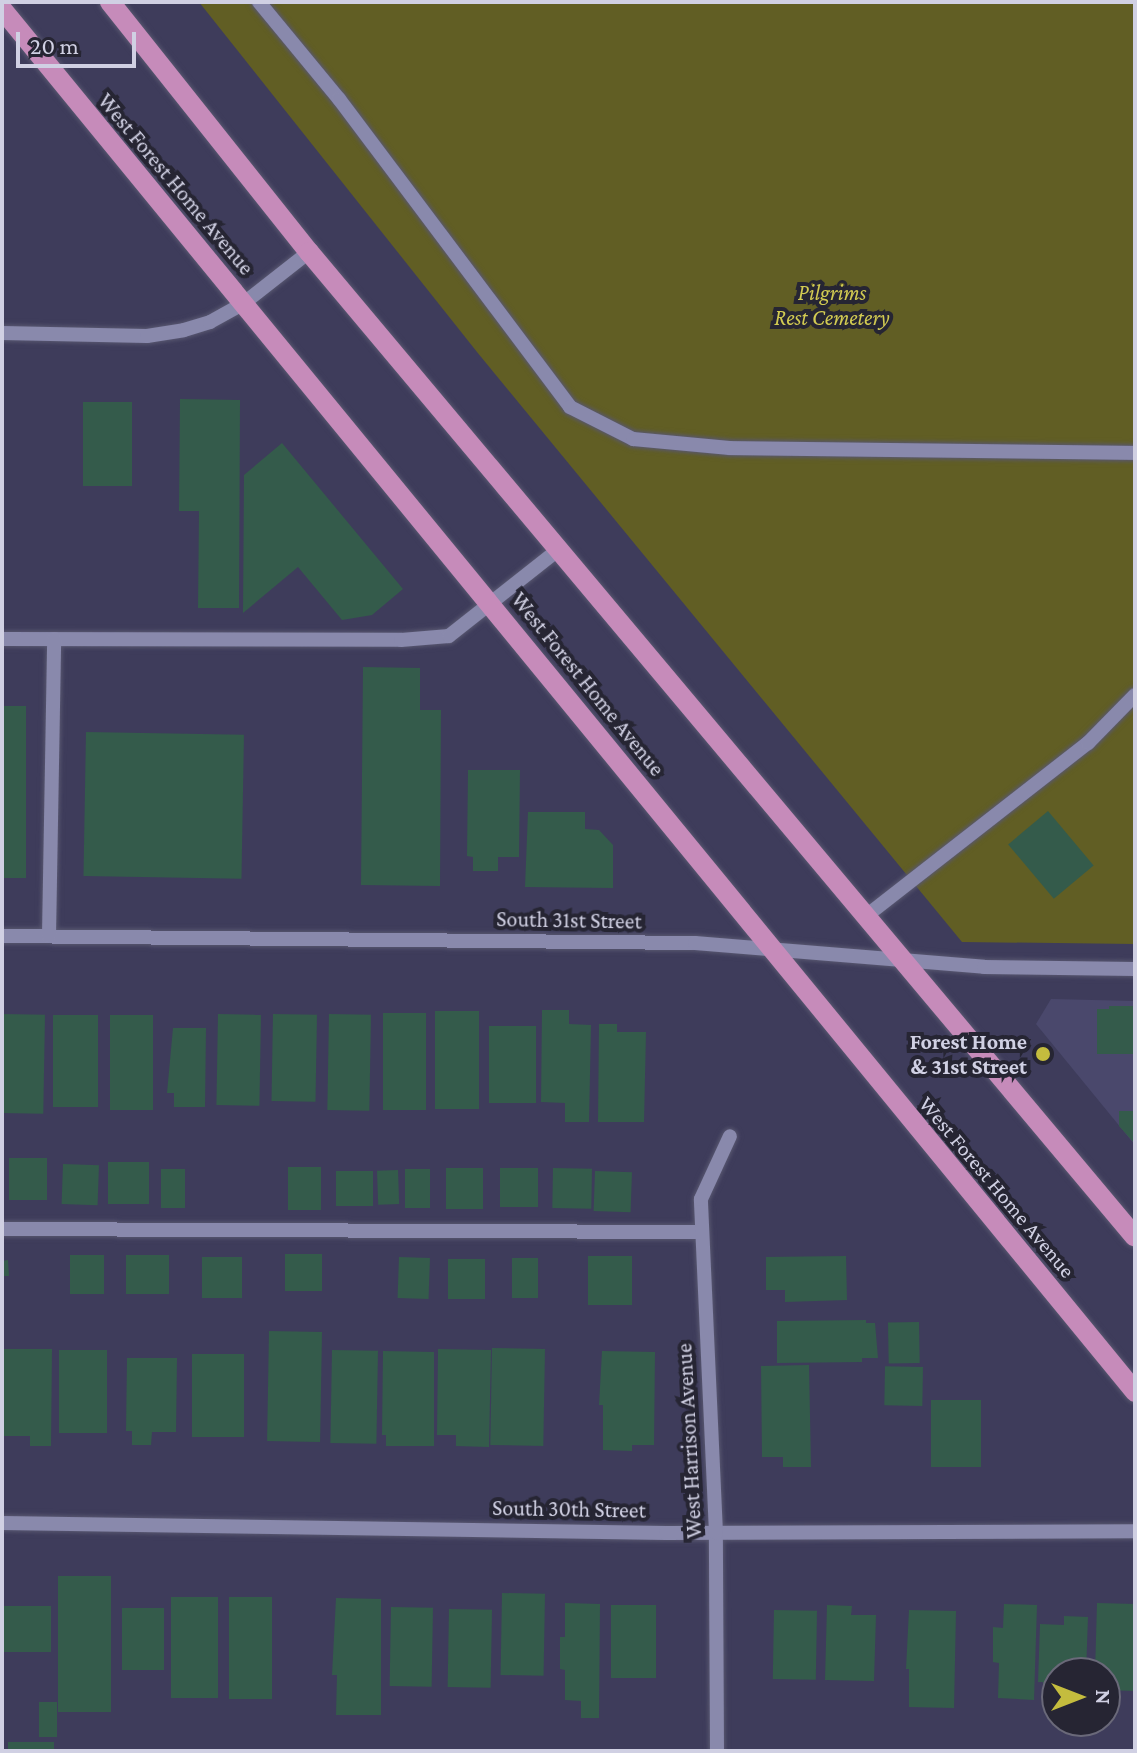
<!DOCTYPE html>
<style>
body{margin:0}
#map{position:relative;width:1137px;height:1753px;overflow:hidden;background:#3e3c5b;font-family:"Crimson Pro",serif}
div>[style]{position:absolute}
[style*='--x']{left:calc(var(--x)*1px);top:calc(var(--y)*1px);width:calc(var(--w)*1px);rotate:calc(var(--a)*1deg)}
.built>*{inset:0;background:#4a486c}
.green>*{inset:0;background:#615e24}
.building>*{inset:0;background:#345b4b;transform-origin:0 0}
.roads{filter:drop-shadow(0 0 2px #585770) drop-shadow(0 0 2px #585770)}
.minor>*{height:14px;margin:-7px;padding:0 7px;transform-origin:7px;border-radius:7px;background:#8989ac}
.major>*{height:20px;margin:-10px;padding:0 10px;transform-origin:10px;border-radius:10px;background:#c68bba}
.dots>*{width:22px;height:22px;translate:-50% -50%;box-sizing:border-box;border:4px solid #262533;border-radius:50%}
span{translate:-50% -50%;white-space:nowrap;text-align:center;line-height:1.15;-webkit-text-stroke:8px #262533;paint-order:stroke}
.street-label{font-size:22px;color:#d0d0e3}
.park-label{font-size:22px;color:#d2cb52;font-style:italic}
.poi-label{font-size:22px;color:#d0d0e3;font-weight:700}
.right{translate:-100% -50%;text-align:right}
.frame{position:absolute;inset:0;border:4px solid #d0d0e3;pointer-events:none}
.north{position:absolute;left:1041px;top:1657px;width:80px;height:80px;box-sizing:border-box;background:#262533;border:2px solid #6a6979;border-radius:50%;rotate:90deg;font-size:22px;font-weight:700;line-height:32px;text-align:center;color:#d0d0e3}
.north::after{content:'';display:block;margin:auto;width:28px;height:36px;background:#c4bc3e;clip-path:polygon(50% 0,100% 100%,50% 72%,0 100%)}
.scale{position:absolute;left:16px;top:32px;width:120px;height:36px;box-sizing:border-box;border:4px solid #d0d0e3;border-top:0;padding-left:10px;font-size:24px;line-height:28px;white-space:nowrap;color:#d0d0e3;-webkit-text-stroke:6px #262533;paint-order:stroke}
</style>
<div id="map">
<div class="built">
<i style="clip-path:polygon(1051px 999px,1135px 1001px,1135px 1145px,1036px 1024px)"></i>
</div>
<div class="green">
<i style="clip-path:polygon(199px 2px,1135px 2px,1135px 944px,962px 942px,477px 352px)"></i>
</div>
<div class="building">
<i style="clip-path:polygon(180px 399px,240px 400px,239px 608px,198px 608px,199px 511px,179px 511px)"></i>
<i style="left:83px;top:402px;width:49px;height:84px"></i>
<i style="clip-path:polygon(282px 443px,403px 589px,372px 615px,342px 620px,298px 567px,243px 613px,244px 475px)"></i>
<i style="clip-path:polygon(363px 667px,420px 668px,420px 710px,441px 710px,440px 886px,361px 885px)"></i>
<i style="left:2px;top:706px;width:24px;height:172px"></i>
<i style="left:86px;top:732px;width:158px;height:144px;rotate:1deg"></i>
<i style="clip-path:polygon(468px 770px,520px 770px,519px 857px,498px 857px,498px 871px,473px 871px,473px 857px,467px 856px)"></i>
<i style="left:1048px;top:811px;width:71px;height:52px;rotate:50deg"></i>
<i style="clip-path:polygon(528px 812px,585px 812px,585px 829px,599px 830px,613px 845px,613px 888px,525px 887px)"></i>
<i style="clip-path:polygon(1109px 1006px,1135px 1006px,1135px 1054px,1097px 1054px,1097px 1009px,1109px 1009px)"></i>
<i style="clip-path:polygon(542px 1010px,569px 1010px,569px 1024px,591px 1025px,589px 1122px,565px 1122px,565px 1103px,541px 1102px)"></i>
<i style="left:435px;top:1011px;width:44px;height:98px"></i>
<i style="left:383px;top:1013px;width:43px;height:97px"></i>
<i style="left:2px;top:1014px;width:43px;height:99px;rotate:1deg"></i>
<i style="left:218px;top:1014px;width:43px;height:91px;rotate:1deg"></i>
<i style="left:273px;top:1014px;width:44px;height:87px;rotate:1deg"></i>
<i style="left:329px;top:1014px;width:42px;height:96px;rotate:1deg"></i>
<i style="left:53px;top:1015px;width:45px;height:92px"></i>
<i style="left:110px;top:1015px;width:43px;height:95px"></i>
<i style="clip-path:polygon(599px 1024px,617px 1024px,617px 1032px,646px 1032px,644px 1122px,598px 1122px)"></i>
<i style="left:489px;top:1026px;width:47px;height:77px"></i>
<i style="clip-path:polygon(173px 1028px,206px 1028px,205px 1107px,174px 1107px,174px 1093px,167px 1093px)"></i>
<i style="clip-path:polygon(1119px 1111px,1135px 1111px,1135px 1144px,1119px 1126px)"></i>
<i style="left:9px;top:1158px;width:38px;height:42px"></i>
<i style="left:108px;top:1162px;width:41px;height:42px"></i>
<i style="left:63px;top:1164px;width:36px;height:40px;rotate:2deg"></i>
<i style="left:288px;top:1167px;width:33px;height:43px"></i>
<i style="left:446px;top:1168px;width:37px;height:41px"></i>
<i style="left:500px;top:1168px;width:38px;height:39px"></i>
<i style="left:553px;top:1168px;width:39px;height:40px;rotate:1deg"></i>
<i style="left:161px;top:1169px;width:24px;height:39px"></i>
<i style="left:405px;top:1169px;width:25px;height:39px"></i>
<i style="left:398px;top:1170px;width:34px;height:21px;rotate:88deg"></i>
<i style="left:336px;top:1171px;width:37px;height:35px"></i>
<i style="left:595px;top:1171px;width:37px;height:40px;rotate:2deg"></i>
<i style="left:285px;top:1254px;width:37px;height:37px"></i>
<i style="left:70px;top:1255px;width:34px;height:39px"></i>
<i style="left:126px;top:1255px;width:43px;height:39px"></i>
<i style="left:588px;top:1256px;width:44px;height:49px"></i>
<i style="clip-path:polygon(846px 1256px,847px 1300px,785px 1302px,785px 1290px,766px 1290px,766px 1257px)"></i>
<i style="left:202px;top:1257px;width:40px;height:41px"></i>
<i style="left:399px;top:1257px;width:31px;height:41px;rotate:2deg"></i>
<i style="left:512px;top:1258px;width:26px;height:40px"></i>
<i style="left:448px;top:1259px;width:37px;height:40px"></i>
<i style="clip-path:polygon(8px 1260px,9px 1276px,2px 1276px,2px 1261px)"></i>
<i style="clip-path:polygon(866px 1320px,866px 1323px,875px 1323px,878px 1358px,862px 1358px,862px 1362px,777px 1363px,777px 1321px)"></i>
<i style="left:919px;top:1322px;width:41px;height:31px;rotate:89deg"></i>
<i style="left:269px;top:1331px;width:53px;height:110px;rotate:1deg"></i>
<i style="left:492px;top:1348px;width:53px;height:97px;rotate:1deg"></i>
<i style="clip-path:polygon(4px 1349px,52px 1349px,51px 1446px,30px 1446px,30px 1436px,3px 1436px)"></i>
<i style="clip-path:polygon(438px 1349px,491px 1350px,489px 1447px,456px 1446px,456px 1435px,437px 1435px)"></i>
<i style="left:59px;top:1350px;width:48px;height:83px"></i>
<i style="left:332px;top:1350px;width:46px;height:93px;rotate:1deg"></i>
<i style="clip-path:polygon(383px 1351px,434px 1352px,434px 1446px,386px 1446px,386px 1435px,382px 1435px)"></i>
<i style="clip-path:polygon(602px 1351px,655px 1352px,654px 1445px,632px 1445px,632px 1451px,603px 1450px,603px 1405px,599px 1405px)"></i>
<i style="left:192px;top:1354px;width:52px;height:83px"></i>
<i style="clip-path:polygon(127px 1358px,177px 1358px,176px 1432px,152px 1432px,151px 1445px,132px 1445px,132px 1431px,126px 1431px)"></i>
<i style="clip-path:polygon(809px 1365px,811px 1467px,783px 1467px,783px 1457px,762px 1457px,761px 1366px)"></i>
<i style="left:923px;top:1367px;width:39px;height:38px;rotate:91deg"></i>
<i style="left:931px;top:1400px;width:50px;height:67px"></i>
<i style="left:58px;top:1576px;width:53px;height:136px"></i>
<i style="left:502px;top:1593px;width:43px;height:82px;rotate:1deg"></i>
<i style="left:171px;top:1597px;width:47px;height:101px"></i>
<i style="left:229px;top:1597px;width:43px;height:102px"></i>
<i style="clip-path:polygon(336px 1598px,381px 1599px,381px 1715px,336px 1715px,337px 1675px,332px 1675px)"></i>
<i style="clip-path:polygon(565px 1603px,600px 1604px,599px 1718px,581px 1718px,581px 1701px,565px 1700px,565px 1670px,560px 1669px,560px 1637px,565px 1637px)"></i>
<i style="clip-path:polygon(1097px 1603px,1135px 1604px,1135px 1691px,1105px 1690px,1105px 1673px,1095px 1673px)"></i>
<i style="clip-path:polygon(1004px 1604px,1037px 1605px,1034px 1700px,998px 1698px,999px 1663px,993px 1662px,993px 1627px,1003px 1628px)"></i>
<i style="left:611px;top:1605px;width:45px;height:73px"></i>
<i style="clip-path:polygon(827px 1605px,852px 1606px,851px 1615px,876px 1615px,874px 1681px,825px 1680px)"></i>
<i style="left:2px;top:1606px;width:49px;height:46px"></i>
<i style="left:391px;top:1607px;width:42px;height:79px;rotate:1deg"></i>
<i style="left:122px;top:1608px;width:42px;height:62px"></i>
<i style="left:449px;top:1609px;width:43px;height:78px;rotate:1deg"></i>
<i style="left:774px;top:1610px;width:43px;height:69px;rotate:1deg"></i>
<i style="clip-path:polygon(909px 1610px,956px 1611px,954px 1708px,909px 1707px,909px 1669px,906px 1669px)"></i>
<i style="clip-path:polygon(1064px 1616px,1088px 1617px,1086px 1673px,1057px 1673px,1057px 1704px,1043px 1704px,1043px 1682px,1038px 1682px,1040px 1624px,1064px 1625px)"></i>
<i style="left:39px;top:1702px;width:18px;height:35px"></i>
<i style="left:8px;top:1742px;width:46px;height:9px"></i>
</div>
<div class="roads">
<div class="minor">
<i style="--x:259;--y:2;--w:126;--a:50.5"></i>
<i style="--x:339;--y:99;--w:385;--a:53.1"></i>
<i style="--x:570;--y:407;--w:71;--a:26.9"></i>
<i style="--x:633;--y:439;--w:97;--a:5.3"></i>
<i style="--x:730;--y:448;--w:405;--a:0.7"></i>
<i style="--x:2;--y:333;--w:145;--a:1.2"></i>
<i style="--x:147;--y:336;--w:37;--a:-9"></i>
<i style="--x:184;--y:330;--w:27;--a:-17"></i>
<i style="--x:210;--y:322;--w:39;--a:-29"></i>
<i style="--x:244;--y:303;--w:83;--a:-38.1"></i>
<i style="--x:2;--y:639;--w:399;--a:0.1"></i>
<i style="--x:401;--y:640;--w:48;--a:-4.8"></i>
<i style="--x:449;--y:636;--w:139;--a:-38.3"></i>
<i style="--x:865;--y:917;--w:283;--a:-38"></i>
<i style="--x:1088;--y:743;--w:67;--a:-45.6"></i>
<i style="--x:2;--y:936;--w:693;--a:0.58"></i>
<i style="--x:695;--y:943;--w:290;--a:4.7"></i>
<i style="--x:984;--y:967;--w:151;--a:0.8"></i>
<i style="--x:49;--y:936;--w:297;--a:-89"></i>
<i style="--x:2;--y:1229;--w:699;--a:0.25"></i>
<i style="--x:2;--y:1523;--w:664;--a:0.86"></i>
<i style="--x:666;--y:1533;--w:469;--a:-0.2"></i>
<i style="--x:717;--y:1751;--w:218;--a:-90.3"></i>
<i style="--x:716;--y:1533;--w:334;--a:-92.6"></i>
<i style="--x:701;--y:1199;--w:69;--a:-65.3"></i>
</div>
<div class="major">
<i style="--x:110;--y:2;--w:320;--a:51.5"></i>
<i style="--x:309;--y:252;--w:1285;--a:50.02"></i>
<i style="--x:2;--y:9;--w:1788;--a:50.67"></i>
</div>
</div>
<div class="dots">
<i style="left:1043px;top:1054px;background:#c4bc3e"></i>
</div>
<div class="street-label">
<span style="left:176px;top:184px;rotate:50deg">West Forest Home Avenue</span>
<span style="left:588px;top:684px;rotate:51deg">West Forest Home Avenue</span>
<span style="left:569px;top:920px;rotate:1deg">South 31st Street</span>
<span style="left:997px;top:1187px;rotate:50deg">West Forest Home Avenue</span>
<span style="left:689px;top:1441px;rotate:-93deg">West Harrison Avenue</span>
<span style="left:569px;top:1509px;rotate:1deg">South 30th Street</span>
</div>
<div class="park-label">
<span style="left:832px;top:305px">Pilgrims<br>Rest Cemetery</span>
</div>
<div class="poi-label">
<span class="right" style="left:1027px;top:1054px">Forest Home<br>&amp; 31st Street</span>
</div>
<div class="frame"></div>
<div class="north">N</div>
<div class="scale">20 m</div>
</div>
